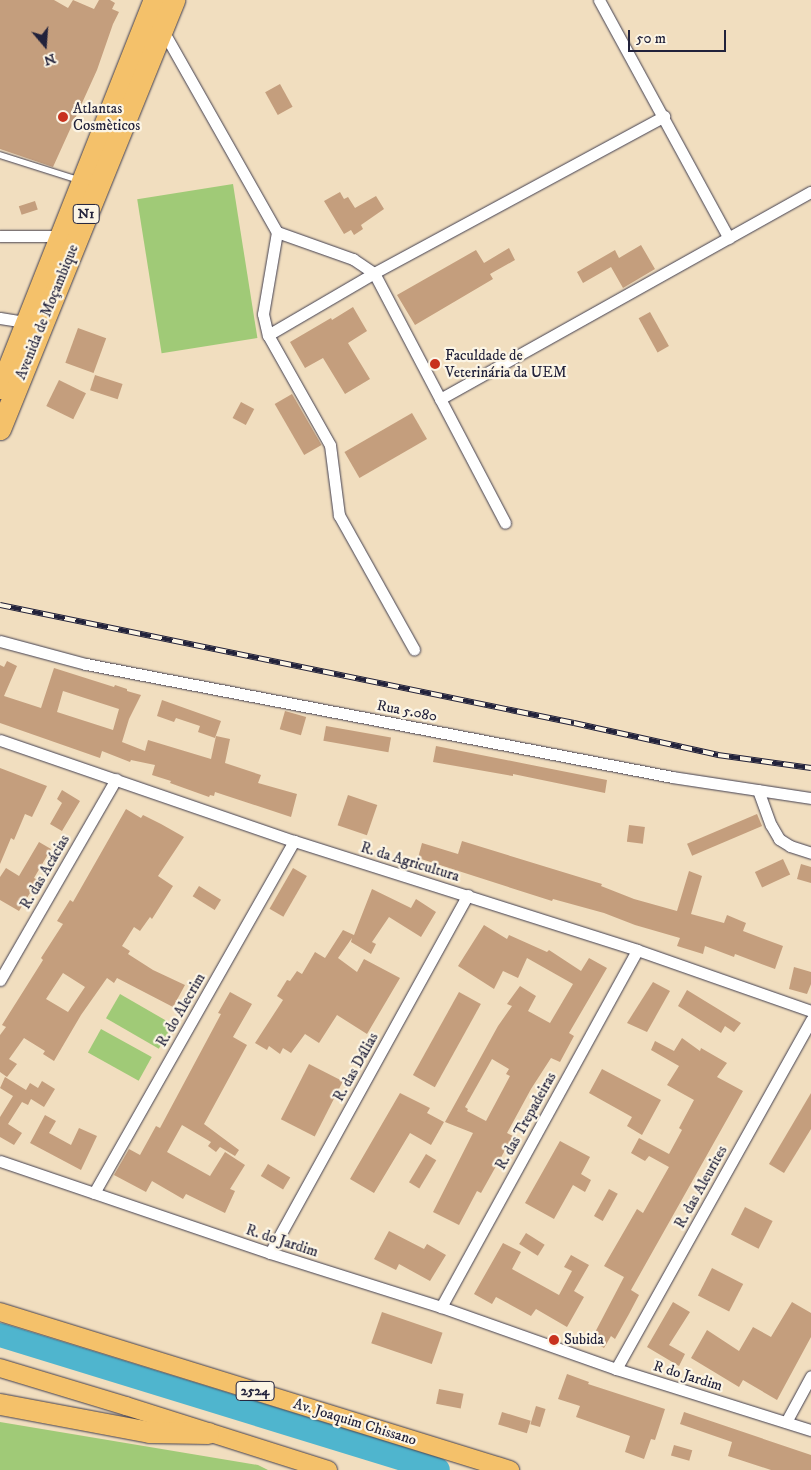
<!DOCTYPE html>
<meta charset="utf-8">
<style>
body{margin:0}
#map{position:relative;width:811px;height:1470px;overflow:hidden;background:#f1debf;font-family:"IM FELL DW Pica",serif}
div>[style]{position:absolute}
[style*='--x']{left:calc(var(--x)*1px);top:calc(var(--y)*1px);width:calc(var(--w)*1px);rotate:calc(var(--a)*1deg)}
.green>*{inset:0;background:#a0ca77;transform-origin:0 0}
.river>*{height:24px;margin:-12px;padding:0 12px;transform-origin:12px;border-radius:12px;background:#4fb5ce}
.building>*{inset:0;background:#c49e7d;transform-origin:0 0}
.roads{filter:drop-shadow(0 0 1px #413e4f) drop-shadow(0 0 1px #413e4f)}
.lane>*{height:5.5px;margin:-2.75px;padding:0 2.75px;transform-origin:2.75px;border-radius:2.75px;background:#fff}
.street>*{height:11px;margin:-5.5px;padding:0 5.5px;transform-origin:5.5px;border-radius:5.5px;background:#fff}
.primary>*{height:18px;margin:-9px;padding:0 9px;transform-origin:9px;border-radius:9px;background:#f4c16a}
.highway>*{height:21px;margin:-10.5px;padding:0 10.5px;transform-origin:10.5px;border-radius:10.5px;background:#f4c16a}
.rail>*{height:5.5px;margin-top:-2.75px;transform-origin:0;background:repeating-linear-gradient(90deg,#fcf5e5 0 11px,#22223b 0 22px);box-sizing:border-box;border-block:1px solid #22223b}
.dots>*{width:14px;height:14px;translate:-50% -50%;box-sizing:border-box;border:2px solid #fcf5e5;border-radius:50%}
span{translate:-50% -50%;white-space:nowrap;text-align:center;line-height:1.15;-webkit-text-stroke:4.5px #fcf5e5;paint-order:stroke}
.shield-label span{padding:1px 4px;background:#fcf5e5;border:1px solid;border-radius:4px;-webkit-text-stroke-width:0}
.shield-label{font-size:14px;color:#22223b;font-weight:700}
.poi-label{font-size:15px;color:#22223b}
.left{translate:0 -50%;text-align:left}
.street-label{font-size:15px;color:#22223b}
.north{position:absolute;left:20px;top:20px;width:50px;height:50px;-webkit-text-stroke:4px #fcf5e5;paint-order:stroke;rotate:162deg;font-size:14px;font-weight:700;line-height:20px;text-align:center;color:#22223b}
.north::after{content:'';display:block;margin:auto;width:18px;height:22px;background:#22223b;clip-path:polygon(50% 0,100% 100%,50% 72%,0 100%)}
.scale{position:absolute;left:628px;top:30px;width:98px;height:22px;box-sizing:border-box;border:2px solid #22223b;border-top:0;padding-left:6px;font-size:15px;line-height:18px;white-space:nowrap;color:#22223b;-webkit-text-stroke:4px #fcf5e5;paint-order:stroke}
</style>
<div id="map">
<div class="green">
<i style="left:233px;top:184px;width:156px;height:97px;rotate:81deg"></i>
<i style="left:120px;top:994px;width:61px;height:28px;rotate:30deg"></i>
<i style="left:101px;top:1029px;width:58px;height:27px;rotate:29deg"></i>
<i style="clip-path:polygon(0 1422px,258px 1465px,268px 1470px,0 1470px)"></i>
</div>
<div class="river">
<i style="--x:0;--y:1335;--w:458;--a:17.1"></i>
</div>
<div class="building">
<i style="clip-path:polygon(0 0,54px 0,68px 8px,73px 0,94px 9px,99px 0,110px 0,115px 3px,112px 9px,119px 12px,113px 24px,97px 70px,53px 167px,0 149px)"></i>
<i style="left:280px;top:84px;width:26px;height:17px;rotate:61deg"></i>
<i style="clip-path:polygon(340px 192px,344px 199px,348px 197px,355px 208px,376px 196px,384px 209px,361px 225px,363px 229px,354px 235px,351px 230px,344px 234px,324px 201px)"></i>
<i style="left:35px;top:201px;width:9px;height:17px;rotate:72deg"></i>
<i style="clip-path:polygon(641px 245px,655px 269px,623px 288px,611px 267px,583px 283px,577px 272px,615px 250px,619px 258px)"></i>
<i style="clip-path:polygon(509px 248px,515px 260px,490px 274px,493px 279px,415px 325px,397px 295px,476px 250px,484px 263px)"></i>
<i style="clip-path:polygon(353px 307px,367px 331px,348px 343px,370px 379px,345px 394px,323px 358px,305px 368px,290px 342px,331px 318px,332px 320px)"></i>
<i style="left:650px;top:312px;width:39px;height:13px;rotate:61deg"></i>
<i style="left:78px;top:328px;width:30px;height:37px;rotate:20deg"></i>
<i style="left:95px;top:375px;width:29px;height:16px;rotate:18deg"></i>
<i style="left:59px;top:380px;width:30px;height:29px;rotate:26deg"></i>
<i style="left:292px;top:394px;width:59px;height:20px;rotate:60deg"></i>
<i style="left:241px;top:402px;width:15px;height:18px;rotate:28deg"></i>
<i style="left:412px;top:413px;width:30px;height:78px;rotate:60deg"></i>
<i style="clip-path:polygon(evenodd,7px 661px,17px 666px,4px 696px,41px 708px,54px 668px,114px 687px,115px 685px,127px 689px,127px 691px,141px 695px,129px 719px,122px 742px,145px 751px,148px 740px,211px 759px,216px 736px,230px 739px,225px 763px,261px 775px,258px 783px,297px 794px,291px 817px,215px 792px,214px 796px,210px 795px,209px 797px,170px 783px,171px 781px,152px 775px,155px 765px,131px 760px,130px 762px,102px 751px,100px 758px,0 723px,0 665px,4px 667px,7px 661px,63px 691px,119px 709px,113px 730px,57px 712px,63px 691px)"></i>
<i style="clip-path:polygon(162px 700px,221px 721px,215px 738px,198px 732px,200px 726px,176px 718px,174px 722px,157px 716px)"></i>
<i style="left:285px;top:711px;width:22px;height:19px;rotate:16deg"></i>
<i style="left:326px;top:726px;width:66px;height:15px;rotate:10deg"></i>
<i style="clip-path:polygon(436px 746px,607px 780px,605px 793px,513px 774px,513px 776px,433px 762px)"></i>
<i style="clip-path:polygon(0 768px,47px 786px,32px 817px,25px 814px,14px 840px,11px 838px,0 864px)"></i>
<i style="clip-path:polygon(62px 790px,80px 801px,62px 831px,50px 824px,62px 803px,57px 799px)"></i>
<i style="left:348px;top:795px;width:31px;height:32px;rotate:19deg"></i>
<i style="clip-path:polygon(evenodd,126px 809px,141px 818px,143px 815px,161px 824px,184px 837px,158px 876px,173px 886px,152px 919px,150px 917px,140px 931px,134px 927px,122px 946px,130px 951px,128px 954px,153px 970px,185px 985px,173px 1007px,117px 978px,114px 983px,107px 978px,81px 1015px,54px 1061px,43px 1054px,45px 1051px,24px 1038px,9px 1059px,17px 1064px,7px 1077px,0 1072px,0 1035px,6px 1027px,2px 1025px,43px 960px,41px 958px,63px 924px,57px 921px,70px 900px,73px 902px,126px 809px,63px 973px,85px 987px,68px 1012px,46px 999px,63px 973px)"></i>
<i style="left:757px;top:814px;width:13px;height:76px;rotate:67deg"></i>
<i style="left:629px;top:825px;width:16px;height:17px;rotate:7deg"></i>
<i style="clip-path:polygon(462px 841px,602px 884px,601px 886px,634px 899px,677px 911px,689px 871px,702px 876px,691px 914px,724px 923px,727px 915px,746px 923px,743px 931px,783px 946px,775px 969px,735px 954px,734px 957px,705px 946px,703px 954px,677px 946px,680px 938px,635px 925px,604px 913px,553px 899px,552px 901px,418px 858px,422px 843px,458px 854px)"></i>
<i style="clip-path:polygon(39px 842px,51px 849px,34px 878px,38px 880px,19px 911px,0 900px,0 877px,6px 868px,19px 876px)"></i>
<i style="left:783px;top:859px;width:17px;height:31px;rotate:65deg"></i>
<i style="clip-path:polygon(801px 864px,811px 867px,811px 883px,797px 879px)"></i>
<i style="left:293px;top:868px;width:16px;height:47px;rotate:30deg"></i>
<i style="left:199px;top:886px;width:26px;height:12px;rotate:32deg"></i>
<i style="clip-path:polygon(372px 889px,411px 908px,416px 899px,436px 912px,421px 937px,389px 917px,372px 942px,376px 944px,371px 954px,351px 942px,352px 938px,338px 958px,357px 972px,364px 959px,400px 978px,367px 1034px,337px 1015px,319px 1043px,305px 1034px,291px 1053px,283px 1048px,280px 1054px,269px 1046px,267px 1050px,255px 1043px,283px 1000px,277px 996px,287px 980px,290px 981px,297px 971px,302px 974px,315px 952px,325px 958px,343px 930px,354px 935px)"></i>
<i style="clip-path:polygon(evenodd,484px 925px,507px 939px,509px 935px,547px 952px,549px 950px,581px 971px,589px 958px,607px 968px,569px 1033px,574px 1036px,560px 1062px,551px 1058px,531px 1089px,507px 1133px,513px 1136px,481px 1193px,477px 1191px,459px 1225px,433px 1212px,473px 1133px,445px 1122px,498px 1026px,512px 1006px,507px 1004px,520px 986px,536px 996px,528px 1011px,550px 1023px,573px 984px,527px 958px,518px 978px,503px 971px,494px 989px,458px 966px,484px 925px,492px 1059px,509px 1069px,506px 1074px,510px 1076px,486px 1121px,467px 1111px,468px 1109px,465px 1107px,492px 1059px)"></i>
<i style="clip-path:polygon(794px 967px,811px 972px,811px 984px,807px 994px,789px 989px)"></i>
<i style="clip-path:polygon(653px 982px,670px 991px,647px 1032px,627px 1023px)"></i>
<i style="clip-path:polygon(687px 990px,741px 1023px,734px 1032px,725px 1026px,721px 1033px,678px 1006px)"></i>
<i style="clip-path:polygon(230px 992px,252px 1004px,233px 1037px,247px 1045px,204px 1124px,239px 1150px,235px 1156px,220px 1147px,216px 1152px,208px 1146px,211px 1142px,182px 1125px,167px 1152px,210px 1176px,225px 1152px,245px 1165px,230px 1189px,235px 1191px,225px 1213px,186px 1194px,183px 1199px,152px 1181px,146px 1192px,114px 1175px,129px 1149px,140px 1155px,156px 1126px,160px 1128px,221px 1014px,218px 1013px)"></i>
<i style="left:459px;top:992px;width:25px;height:95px;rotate:29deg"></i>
<i style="clip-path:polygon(682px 1038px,700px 1051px,701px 1048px,727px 1063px,717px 1077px,743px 1091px,631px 1290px,639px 1295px,629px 1314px,615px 1339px,611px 1336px,604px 1348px,591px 1340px,624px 1277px,604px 1266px,637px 1209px,643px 1213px,669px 1167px,649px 1156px,645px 1161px,631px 1153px,639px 1138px,669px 1154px,682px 1130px,679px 1128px,694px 1100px,667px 1085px,679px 1066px,651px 1050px,655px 1041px,674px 1051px)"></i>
<i style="left:309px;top:1064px;width:38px;height:62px;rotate:27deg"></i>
<i style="clip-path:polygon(602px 1069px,661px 1100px,642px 1135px,627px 1126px,632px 1117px,589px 1093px)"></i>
<i style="clip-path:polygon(5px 1077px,26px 1090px,30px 1083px,38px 1088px,42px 1081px,55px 1089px,44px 1107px,31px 1099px,28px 1105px,22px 1102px,8px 1124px,22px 1133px,14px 1145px,0 1137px,0 1117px,13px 1096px,0 1088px)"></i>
<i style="clip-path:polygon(400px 1093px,430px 1108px,427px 1113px,444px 1122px,431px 1145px,410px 1133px,374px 1193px,350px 1179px)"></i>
<i style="clip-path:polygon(811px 1093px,811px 1129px,784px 1173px,769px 1164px)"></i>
<i style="clip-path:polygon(45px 1115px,56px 1121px,49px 1133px,71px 1145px,79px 1128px,97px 1136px,81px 1170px,30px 1143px)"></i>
<i style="clip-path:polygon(560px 1141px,590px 1157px,581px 1174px,591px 1180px,585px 1192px,573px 1185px,554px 1219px,525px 1203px)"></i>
<i style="left:426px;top:1154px;width:12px;height:33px;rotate:31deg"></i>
<i style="left:268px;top:1164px;width:26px;height:14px;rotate:31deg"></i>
<i style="left:609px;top:1189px;width:10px;height:31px;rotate:29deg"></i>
<i style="left:745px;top:1207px;width:31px;height:31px;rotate:27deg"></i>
<i style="clip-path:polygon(389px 1231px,424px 1249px,427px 1244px,446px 1255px,430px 1281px,399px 1264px,396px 1270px,374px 1259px)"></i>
<i style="left:526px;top:1233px;width:22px;height:13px;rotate:32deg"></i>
<i style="clip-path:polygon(503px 1243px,521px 1252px,512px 1269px,559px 1295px,572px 1271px,564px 1267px,571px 1255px,589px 1265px,574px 1291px,584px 1297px,567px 1327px,536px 1309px,531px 1316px,496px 1297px,492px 1304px,474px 1294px)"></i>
<i style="left:712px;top:1268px;width:35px;height:31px;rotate:27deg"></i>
<i style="clip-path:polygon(673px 1302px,690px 1312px,669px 1345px,685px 1354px,679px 1366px,647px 1347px)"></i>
<i style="clip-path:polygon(792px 1302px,811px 1313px,811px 1337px,777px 1400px,743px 1380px,739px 1387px,691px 1358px,707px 1330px,739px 1351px,753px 1327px,771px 1337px)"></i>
<i style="left:382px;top:1312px;width:64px;height:33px;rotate:19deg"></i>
<i style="clip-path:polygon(567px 1374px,589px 1382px,588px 1384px,665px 1409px,655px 1440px,651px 1439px,644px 1459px,625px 1452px,630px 1436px,576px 1417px,580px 1406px,558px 1399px)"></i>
<i style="left:439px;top:1389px;width:25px;height:15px;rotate:11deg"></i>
<i style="left:536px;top:1406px;width:10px;height:19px;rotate:17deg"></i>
<i style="left:502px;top:1412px;width:30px;height:13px;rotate:17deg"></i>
<i style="clip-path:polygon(684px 1412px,811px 1455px,811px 1470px,771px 1470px,728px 1456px,732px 1442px,680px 1424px)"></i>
<i style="left:674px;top:1445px;width:19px;height:11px;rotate:16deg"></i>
</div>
<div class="roads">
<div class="lane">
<i style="--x:0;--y:155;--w:83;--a:17.6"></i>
</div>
<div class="street">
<i style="--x:599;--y:0;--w:271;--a:61.4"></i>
<i style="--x:162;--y:29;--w:233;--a:60.5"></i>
<i style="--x:277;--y:232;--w:83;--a:99.7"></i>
<i style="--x:263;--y:314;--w:22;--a:77"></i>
<i style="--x:268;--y:335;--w:126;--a:60.6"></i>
<i style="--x:330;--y:445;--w:71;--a:82.7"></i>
<i style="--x:339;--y:515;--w:154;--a:60.8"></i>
<i style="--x:277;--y:232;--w:81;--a:19.6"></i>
<i style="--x:353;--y:259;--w:25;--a:34"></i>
<i style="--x:374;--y:273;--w:282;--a:62.3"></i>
<i style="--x:0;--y:236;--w:61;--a:0"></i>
<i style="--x:0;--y:318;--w:26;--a:9"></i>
<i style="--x:268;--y:335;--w:123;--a:-30.3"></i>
<i style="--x:374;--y:273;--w:330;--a:-28.4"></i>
<i style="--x:440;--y:399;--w:425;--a:-29.2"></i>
<i style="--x:0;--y:641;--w:89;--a:15"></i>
<i style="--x:86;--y:664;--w:597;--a:10.91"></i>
<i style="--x:672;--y:777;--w:141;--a:8.6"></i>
<i style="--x:0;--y:740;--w:311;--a:19"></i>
<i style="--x:294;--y:841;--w:360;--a:17.6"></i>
<i style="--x:637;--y:950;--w:184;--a:19.3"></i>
<i style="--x:758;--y:790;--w:37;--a:70"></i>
<i style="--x:771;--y:825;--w:16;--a:60"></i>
<i style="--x:779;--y:839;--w:13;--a:32"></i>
<i style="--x:790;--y:846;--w:22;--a:18"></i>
<i style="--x:0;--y:980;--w:232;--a:-60"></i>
<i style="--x:0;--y:1161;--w:285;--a:18.8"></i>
<i style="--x:270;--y:1253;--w:179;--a:17.5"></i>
<i style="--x:441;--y:1307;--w:186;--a:19.5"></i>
<i style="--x:616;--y:1369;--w:204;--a:17.4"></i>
<i style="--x:94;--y:1193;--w:405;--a:-60.4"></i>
<i style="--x:270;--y:1253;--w:409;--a:-61.1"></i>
<i style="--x:441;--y:1307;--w:407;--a:-61.2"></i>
<i style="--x:616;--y:1369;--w:400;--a:-60.8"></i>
<i style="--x:786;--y:1422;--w:52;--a:-61.5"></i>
</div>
<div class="primary">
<i style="--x:0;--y:1312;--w:534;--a:17.21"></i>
<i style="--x:0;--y:1368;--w:132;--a:16.8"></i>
<i style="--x:126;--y:1406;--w:212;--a:17.6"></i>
</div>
<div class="highway">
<i style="--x:0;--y:388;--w:417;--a:-68.4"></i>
<i style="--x:0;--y:429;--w:463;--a:-67.9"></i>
<i style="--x:0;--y:1404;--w:152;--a:10.6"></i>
<i style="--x:149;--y:1432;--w:59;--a:1"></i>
</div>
</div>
<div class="rail">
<i style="--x:0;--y:605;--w:586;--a:11.62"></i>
<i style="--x:574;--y:723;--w:148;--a:12.5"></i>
<i style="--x:718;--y:755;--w:94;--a:8"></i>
</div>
<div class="dots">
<i style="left:63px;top:117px;background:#c8321e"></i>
<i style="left:435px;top:364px;background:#c8321e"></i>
<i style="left:554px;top:1340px;background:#c8321e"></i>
</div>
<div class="shield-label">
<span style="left:86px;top:214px">N1</span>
<span style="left:255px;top:1391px">2524</span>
</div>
<div class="poi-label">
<span class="left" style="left:73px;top:117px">Atlantas<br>Cosmèticos</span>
<span class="left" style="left:445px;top:364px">Faculdade de<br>Veterinária da UEM</span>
<span class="left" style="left:564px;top:1340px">Subida</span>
</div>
<div class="street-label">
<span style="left:47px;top:312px;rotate:-68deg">Avenida de Moçambique</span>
<span style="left:407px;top:711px;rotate:11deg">Rua 5.080</span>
<span style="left:410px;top:862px;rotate:17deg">R. da Agricultura</span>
<span style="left:45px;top:872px;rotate:-60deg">R. das Acácias</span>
<span style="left:181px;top:1010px;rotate:-60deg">R. do Alecrim</span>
<span style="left:356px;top:1067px;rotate:-61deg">R. das Dálias</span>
<span style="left:526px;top:1121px;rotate:-61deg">R. das Trepadeiras</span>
<span style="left:701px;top:1187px;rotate:-61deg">R. das Aleurites</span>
<span style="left:282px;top:1241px;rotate:18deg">R. do Jardim</span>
<span style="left:688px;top:1376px;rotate:17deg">R do Jardim</span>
<span style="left:355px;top:1422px;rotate:17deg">Av. Joaquim Chissano</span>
</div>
<div class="north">N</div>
<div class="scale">50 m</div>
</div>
